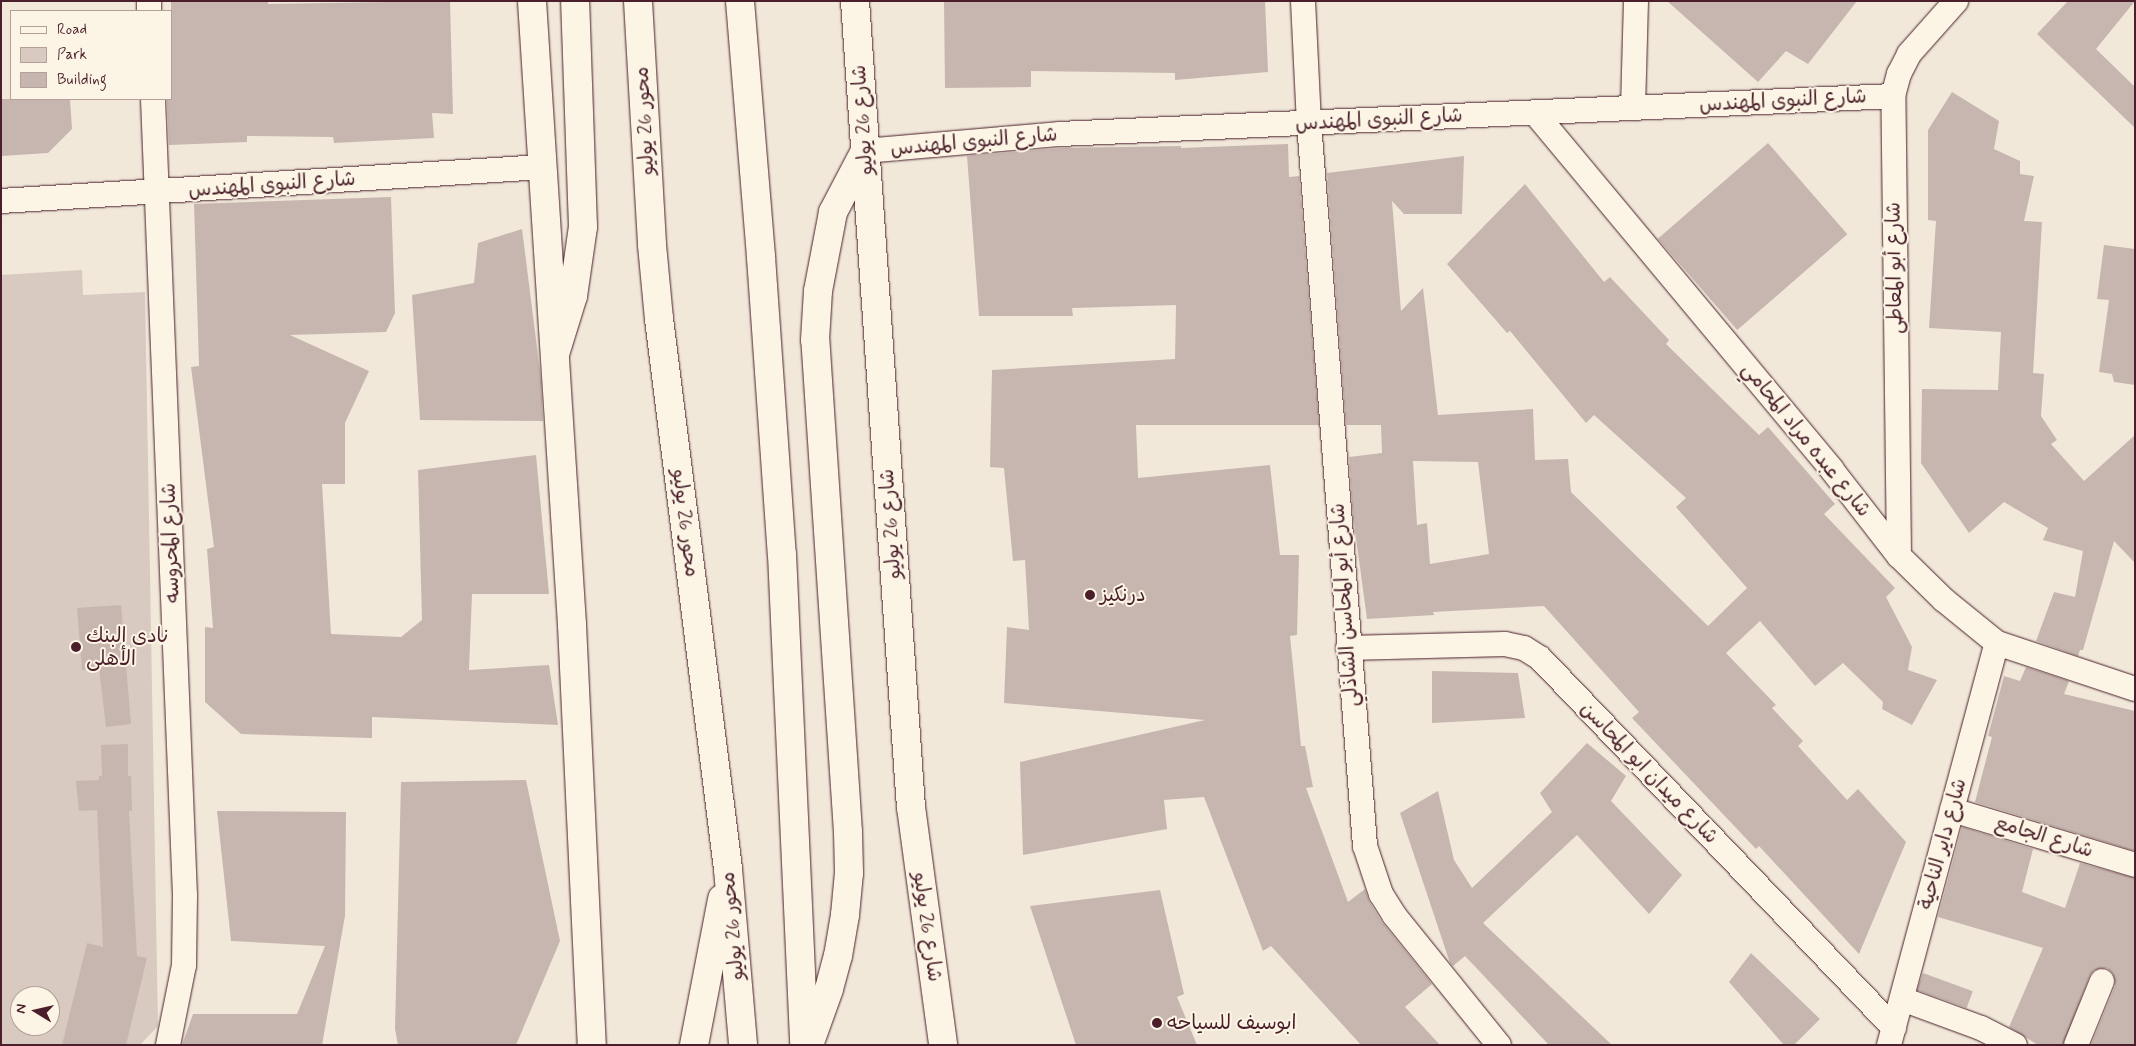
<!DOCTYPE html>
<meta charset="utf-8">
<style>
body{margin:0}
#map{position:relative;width:2136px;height:1046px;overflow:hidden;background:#f1e8da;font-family:Mynerve,"Playpen Sans Arabic",sans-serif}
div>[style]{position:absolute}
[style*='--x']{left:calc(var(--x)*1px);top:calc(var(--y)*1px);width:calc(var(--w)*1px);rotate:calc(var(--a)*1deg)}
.green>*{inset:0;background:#d8cac0}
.building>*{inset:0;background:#c7b6af;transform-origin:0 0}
.roads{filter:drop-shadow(0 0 1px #4a1f2b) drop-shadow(0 0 1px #4a1f2b)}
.street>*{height:24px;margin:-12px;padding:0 12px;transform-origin:12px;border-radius:12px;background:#fcf5e5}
.secondary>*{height:28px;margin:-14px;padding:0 14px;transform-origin:14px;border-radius:14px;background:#fcf5e5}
.highway>*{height:28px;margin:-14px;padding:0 14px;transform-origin:14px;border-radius:14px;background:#fcf5e5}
.dots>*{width:14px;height:14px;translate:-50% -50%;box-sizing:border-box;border:2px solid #fcf5e5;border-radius:50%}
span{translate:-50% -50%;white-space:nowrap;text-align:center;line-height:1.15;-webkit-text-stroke:4px #fcf5e5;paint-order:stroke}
.street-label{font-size:20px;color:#4a1f2b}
.poi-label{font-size:20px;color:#4a1f2b}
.left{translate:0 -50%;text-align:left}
.frame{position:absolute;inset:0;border:2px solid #4a1f2b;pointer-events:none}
.legend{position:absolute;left:10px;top:10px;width:162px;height:90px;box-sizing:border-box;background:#fcf5e5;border:1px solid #b59f9b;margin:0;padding:6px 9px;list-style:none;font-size:15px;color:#4a1f2b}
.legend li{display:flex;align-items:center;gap:10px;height:25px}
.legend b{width:25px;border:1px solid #b59f9b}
.north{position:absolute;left:10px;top:986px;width:50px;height:50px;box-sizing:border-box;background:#fcf5e5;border:1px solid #b59f9b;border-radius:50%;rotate:279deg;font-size:14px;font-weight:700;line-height:20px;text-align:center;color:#4a1f2b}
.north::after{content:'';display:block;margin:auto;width:18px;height:22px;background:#4a1f2b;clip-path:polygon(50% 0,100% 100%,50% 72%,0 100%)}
</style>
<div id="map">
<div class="green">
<i style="clip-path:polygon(evenodd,82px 270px,83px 295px,145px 292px,158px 1026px,140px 1045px,1px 1045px,1px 275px,82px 270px,20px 996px,50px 996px,50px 1026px,20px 1026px,20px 996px)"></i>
</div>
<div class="building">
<i style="clip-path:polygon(171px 1px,268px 1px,268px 4px,450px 1px,453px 114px,432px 113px,434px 138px,334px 143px,333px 137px,247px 136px,247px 142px,169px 145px,167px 99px,171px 99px)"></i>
<i style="clip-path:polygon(944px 1px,1265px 1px,1268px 72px,1175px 80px,1175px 73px,1031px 71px,1031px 87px,945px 88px)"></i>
<i style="clip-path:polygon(1667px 1px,1857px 1px,1808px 64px,1786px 51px,1758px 82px)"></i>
<i style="clip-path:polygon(2068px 1px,2135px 1px,2096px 49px,2135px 87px,2135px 128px,2037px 34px)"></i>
<i style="clip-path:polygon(1952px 92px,1999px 121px,1994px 149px,2020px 161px,2020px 174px,2034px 176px,2024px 221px,2042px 222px,2033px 373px,2044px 374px,2041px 416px,2057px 440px,2051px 444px,2084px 481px,2135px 435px,2135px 563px,2114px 541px,2083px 650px,2080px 650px,2078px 656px,2036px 641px,2054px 592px,2075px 597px,2083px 551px,2043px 540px,2048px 528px,2004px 502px,1969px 533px,1921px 463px,1922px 389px,1998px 390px,2001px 332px,1929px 328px,1936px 221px,1928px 220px,1928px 130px)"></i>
<i style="clip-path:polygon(1px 99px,70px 99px,72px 129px,48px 153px,1px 156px)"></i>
<i style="left:1768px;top:143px;width:121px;height:146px;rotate:49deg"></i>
<i style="clip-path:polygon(1288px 144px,1289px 177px,1299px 176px,1319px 425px,1136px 425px,1138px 478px,1270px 465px,1280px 555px,1299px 555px,1297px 635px,1290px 636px,1301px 746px,1305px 746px,1313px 787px,1306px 788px,1348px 902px,1365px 889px,1369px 901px,1382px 922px,1432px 984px,1405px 1007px,1440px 1045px,1361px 1045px,1271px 946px,1263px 951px,1204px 797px,1164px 800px,1167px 829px,1023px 855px,1020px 762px,1205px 720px,1004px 703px,1007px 627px,1029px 630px,1025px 560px,1013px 561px,1004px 468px,990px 467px,992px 370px,1175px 359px,1176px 305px,1072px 308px,1073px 316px,979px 316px,967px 156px,1061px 148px,1181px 146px,1181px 148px)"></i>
<i style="clip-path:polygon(evenodd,1464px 156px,1462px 214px,1404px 214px,1392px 201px,1401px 311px,1423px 288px,1438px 415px,1533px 409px,1535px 460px,1568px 459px,1571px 492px,1708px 626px,1747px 588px,1676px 507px,1686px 498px,1594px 415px,1586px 423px,1510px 331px,1507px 333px,1447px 264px,1525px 184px,1604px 282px,1610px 277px,1669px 340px,1666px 344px,1759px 435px,1768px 427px,1835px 504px,1824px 514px,1895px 588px,1886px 597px,1912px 647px,1908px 670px,1937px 680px,1912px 725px,1882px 709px,1883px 702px,1843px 663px,1815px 686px,1760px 621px,1726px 653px,1776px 705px,1772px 708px,1803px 741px,1798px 746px,1847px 800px,1858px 789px,1906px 842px,1859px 954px,1759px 846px,1756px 849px,1632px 718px,1639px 712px,1544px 606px,1433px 612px,1434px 615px,1367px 619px,1353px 516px,1349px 457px,1382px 453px,1381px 425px,1346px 425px,1327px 173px,1464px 156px,1413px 461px,1478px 462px,1489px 554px,1430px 564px,1427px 523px,1417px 525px,1413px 461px)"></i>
<i style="clip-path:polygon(391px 197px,395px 313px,386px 332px,290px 335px,369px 371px,345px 423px,345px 484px,322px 484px,331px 634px,401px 637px,422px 620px,418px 470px,536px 455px,549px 594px,472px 594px,469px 670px,549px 665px,558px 725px,372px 717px,372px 738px,241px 734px,205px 702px,205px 627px,213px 628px,207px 549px,214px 547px,191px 367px,199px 366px,194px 204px)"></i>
<i style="clip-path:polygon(522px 229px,541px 379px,543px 421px,420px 420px,412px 295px,474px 283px,478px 243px)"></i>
<i style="clip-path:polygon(2104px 245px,2135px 249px,2135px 385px,2114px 382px,2112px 374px,2099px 372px,2109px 300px,2097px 299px)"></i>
<i style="clip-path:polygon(121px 605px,131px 724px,106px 727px,99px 668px,82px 670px,77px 608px)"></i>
<i style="clip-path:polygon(2026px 667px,2069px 681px,2064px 694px,2135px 711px,2135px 851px,1975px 802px,1992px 737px,1988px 736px,2004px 676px,2020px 681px)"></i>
<i style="clip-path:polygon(1432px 671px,1518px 673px,1525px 718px,1432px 723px)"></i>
<i style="clip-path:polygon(1587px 743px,1626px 776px,1611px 801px,1682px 875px,1649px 914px,1577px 835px,1483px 923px,1612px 1045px,1549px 1045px,1465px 956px,1453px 966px,1450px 963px,1400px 813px,1438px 791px,1454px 860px,1472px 888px,1552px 812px,1540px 793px)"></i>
<i style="clip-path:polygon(128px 744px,128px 776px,131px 776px,132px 811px,129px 811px,137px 956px,147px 958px,126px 1045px,62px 1045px,87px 943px,103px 947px,97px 810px,79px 811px,76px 781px,99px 780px,99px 776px,102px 776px,101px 745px)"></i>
<i style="clip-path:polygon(526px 780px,560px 941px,516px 1045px,398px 1045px,395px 1029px,401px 782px)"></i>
<i style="clip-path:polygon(217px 811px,346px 812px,345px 916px,322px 1045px,182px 1045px,193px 1014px,297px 1014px,325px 946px,231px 941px)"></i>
<i style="clip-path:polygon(1962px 827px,2033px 849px,2022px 892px,2065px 908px,2080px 863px,2135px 878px,2135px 1045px,2091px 1045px,2115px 986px,2113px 973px,2107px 968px,2094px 970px,2090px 975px,2063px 1045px,2038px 1045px,2009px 1027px,2043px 948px,1938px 917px)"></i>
<i style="clip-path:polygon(1160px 890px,1184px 994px,1177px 997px,1197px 1045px,1076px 1045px,1030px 906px)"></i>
<i style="clip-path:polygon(1751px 953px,1820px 1019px,1794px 1045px,1784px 1045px,1729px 982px)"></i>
<i style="left:1923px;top:973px;width:53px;height:18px;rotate:20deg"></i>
</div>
<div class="roads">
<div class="street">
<i style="--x:149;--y:1;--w:10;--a:90"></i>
<i style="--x:1303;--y:1;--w:122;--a:87.2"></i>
<i style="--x:1309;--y:123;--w:725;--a:85.57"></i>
<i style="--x:1365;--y:846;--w:51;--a:71.6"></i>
<i style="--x:1381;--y:894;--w:25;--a:58"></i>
<i style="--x:1394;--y:915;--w:167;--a:51.1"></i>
<i style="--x:153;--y:99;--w:797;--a:87.7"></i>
<i style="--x:185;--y:895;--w:70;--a:90.8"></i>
<i style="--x:184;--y:965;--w:82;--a:101.3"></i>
<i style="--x:1633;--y:108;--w:107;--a:-88.4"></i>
<i style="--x:1535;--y:113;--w:464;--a:50.2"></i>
<i style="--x:1832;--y:470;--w:109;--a:52.1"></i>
<i style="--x:1899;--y:556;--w:63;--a:44.4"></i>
<i style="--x:1944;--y:600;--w:68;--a:39.1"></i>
<i style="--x:1997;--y:643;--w:145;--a:18.4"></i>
<i style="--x:865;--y:151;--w:196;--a:-5"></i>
<i style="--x:1060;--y:134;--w:834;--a:-2.61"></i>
<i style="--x:1;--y:201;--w:543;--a:-3.59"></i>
<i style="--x:1899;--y:556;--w:460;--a:-90.7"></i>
<i style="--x:1893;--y:96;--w:23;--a:-75"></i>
<i style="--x:1899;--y:74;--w:22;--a:-63"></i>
<i style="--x:1909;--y:54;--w:71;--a:-48.4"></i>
<i style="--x:1348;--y:648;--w:157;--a:-1.5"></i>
<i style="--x:1505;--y:644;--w:19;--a:12"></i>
<i style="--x:1524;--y:648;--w:19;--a:32"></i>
<i style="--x:1540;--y:658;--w:512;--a:46.27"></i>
<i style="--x:1952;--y:810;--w:191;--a:16.7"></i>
<i style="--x:1902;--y:999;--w:84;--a:20.2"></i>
<i style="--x:1981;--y:1028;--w:38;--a:27"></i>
<i style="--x:1889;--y:1045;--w:416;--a:-75"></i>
<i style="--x:2076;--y:1045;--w:69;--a:-67.9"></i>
</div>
<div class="secondary">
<i style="--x:532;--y:1;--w:625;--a:86.33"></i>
<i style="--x:572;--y:625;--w:420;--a:87.3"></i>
<i style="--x:855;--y:1;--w:808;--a:86.03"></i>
<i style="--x:911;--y:807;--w:240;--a:82.3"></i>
</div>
<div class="highway">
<i style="--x:638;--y:1;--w:244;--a:86.7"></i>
<i style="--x:652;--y:245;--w:74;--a:84.6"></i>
<i style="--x:659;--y:319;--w:554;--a:82.85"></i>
<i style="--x:728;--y:869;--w:177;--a:85.1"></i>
<i style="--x:740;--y:1;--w:257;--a:85.3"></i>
<i style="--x:761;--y:257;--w:298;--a:86"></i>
<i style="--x:782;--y:554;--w:491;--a:87.4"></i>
<i style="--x:555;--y:354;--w:61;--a:-72.8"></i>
<i style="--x:573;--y:296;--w:70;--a:-81.8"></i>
<i style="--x:583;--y:227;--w:226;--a:-92"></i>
<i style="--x:694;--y:1045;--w:149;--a:-79.1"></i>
<i style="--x:809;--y:1045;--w:59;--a:-70.3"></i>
<i style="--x:829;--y:989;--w:34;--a:-75"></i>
<i style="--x:838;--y:956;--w:42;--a:-80.3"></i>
<i style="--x:845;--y:915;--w:42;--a:-84.6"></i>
<i style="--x:849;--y:873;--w:41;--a:-91.4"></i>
<i style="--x:848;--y:832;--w:493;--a:-93.8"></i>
<i style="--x:815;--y:340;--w:49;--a:-86.5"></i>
<i style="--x:818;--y:291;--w:80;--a:-79.2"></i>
<i style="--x:833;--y:212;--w:69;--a:-62.3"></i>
</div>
</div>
<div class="dots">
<i style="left:1090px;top:595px;background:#4a1f2b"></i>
<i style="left:76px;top:647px;background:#4a1f2b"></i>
<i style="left:1157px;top:1023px;background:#4a1f2b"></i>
</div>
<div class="street-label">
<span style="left:1783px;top:101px;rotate:-3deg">شارع النبوى المهندس</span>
<span style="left:863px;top:120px;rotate:-94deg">شارع 26 يوليو</span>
<span style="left:1379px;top:120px;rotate:-3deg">شارع النبوى المهندس</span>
<span style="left:645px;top:121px;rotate:-93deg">محور 26 يوليو</span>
<span style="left:974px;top:142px;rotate:-5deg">شارع النبوى المهندس</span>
<span style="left:272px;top:185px;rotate:-4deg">شارع النبوى المهندس</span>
<span style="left:1895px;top:268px;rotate:-91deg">شارع أبو المعاطى</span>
<span style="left:1806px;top:440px;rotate:51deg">شارع عبده مراد المحامي</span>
<span style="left:685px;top:523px;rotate:83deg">محور 26 يوليو</span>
<span style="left:891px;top:524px;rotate:-94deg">شارع 26 يوليو</span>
<span style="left:171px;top:543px;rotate:-92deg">شارع المحروسه</span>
<span style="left:1345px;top:605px;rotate:-94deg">شارع أبو المحاسن الشاذلي</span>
<span style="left:1649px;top:773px;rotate:46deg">شارع ميدان ابو المحاسن</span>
<span style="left:2044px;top:837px;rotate:17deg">شارع الجامع</span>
<span style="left:1943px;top:844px;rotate:-75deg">شارع داير الناحية</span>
<span style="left:733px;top:926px;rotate:-95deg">محور 26 يوليو</span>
<span style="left:927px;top:927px;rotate:82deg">شارع 26 يوليو</span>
</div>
<div class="poi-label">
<span class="left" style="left:1100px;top:595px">درنكيز</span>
<span class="left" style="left:86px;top:648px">نادى البنك<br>الأهلى</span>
<span class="left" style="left:1167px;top:1023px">ابوسيف للسياحه</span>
</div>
<div class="frame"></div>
<ul class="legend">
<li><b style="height:6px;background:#fcf5e5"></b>Road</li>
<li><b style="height:14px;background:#d8cac0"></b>Park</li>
<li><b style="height:14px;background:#c7b6af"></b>Building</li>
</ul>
<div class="north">N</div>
</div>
